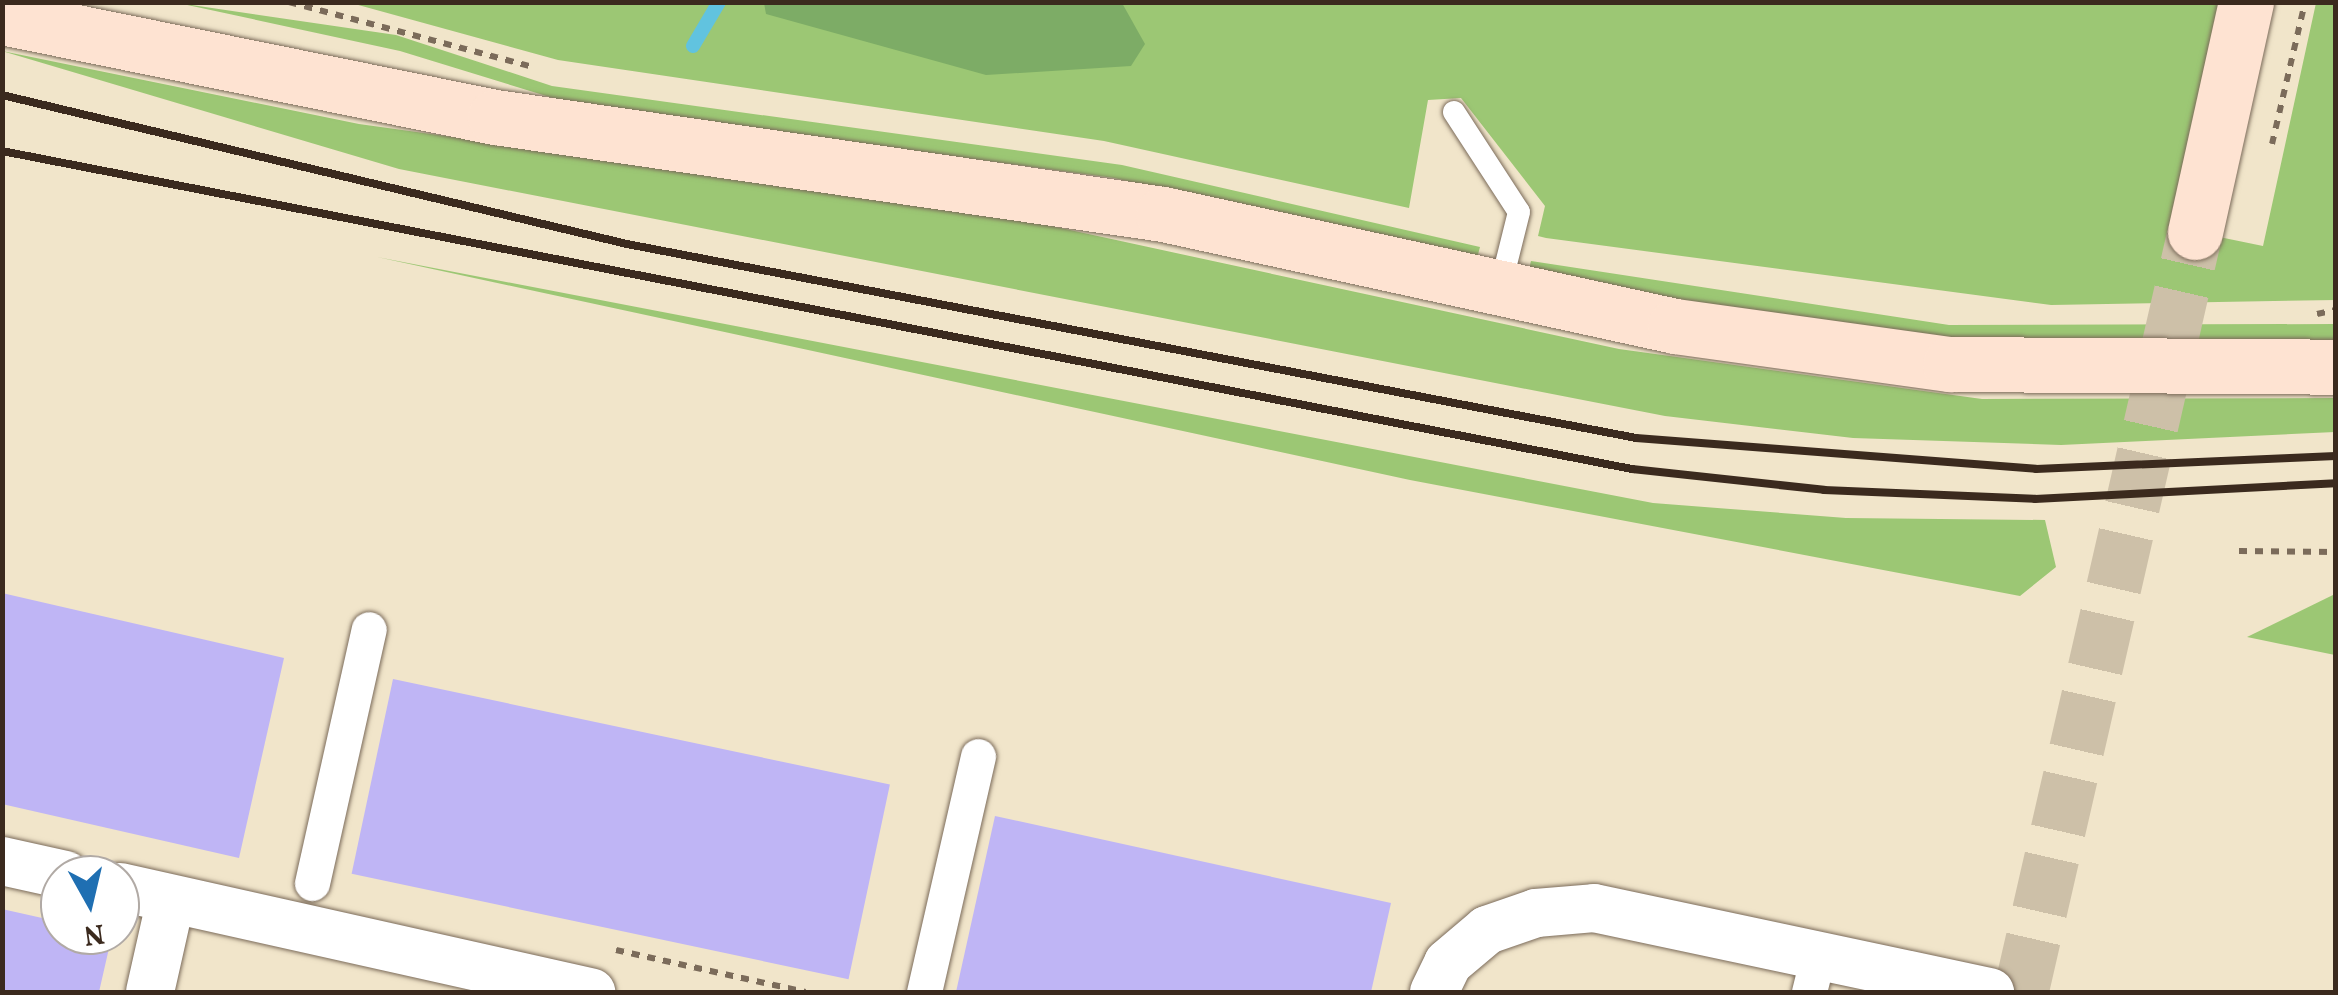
<!DOCTYPE html>
<style>
body{margin:0}
#map{position:relative;width:2338px;height:995px;overflow:hidden;background:#f1e5ca;font-family:Vollkorn,serif}
div>[style]{position:absolute}
[style*='--x']{left:calc(var(--x)*1px);top:calc(var(--y)*1px);width:calc(var(--w)*1px);rotate:calc(var(--a)*1deg)}
.green>*{inset:0;background:#9cc774}
.forest>*{inset:0;background:#7dac66}
.stream>*{height:14px;margin:-7px;padding:0 7px;transform-origin:7px;border-radius:7px;background:#61c3df}
.building>*{inset:0;background:#bfb5f5;transform-origin:0 0}
.secondary-tunnel>*{height:55px;margin-top:-27.5px;transform-origin:0;background:repeating-linear-gradient(90deg,#cdc0a8 0 55px,transparent 0 83px)}
.path>*{height:6px;margin-top:-3px;transform-origin:0;background:repeating-linear-gradient(90deg,#7b6b5a 0 8px,transparent 0 16px)}
.roads{filter:drop-shadow(0 0 2px #7b6b5a) drop-shadow(0 0 2px #7b6b5a)}
.service>*{height:22px;margin:-11px;padding:0 11px;transform-origin:11px;border-radius:11px;background:#fff}
.pedestrian>*{height:35px;margin:-17.5px;padding:0 17.5px;transform-origin:17.5px;border-radius:17.5px;background:#fff}
.minor>*{height:48px;margin:-24px;padding:0 24px;transform-origin:24px;border-radius:24px;background:#fff}
.secondary>*{height:55px;margin:-27.5px;padding:0 27.5px;transform-origin:27.5px;border-radius:27.5px;background:#fee3d2}
.rail>*{height:8px;margin:-4px;padding:0 4px;transform-origin:4px;border-radius:4px;background:#3b2a1e}
span{translate:-50% -50%;white-space:nowrap;text-align:center;line-height:1.15;-webkit-text-stroke:8px #fff;paint-order:stroke}
.frame{position:absolute;inset:0;border:5px solid #3b2a1e;pointer-events:none}
.north{position:absolute;left:40px;top:855px;width:100px;height:100px;box-sizing:border-box;background:#fff;border:2px solid #b1aaa5;border-radius:50%;rotate:172deg;font-size:28px;font-weight:700;line-height:40px;text-align:center;color:#3b2a1e}
.north::after{content:'';display:block;margin:auto;width:35px;height:45px;background:#1f6fb2;clip-path:polygon(50% 0,100% 100%,50% 72%,0 100%)}
</style>
<div id="map">
<div class="green">
<i style="clip-path:polygon(178px 3px,396px 35px,552px 86px,1122px 165px,1480px 247px,1476px 262px,1114px 178px,579px 106px,400px 51px)"></i>
<i style="clip-path:polygon(351px 3px,2220px 3px,2195px 232px,2263px 246px,2316px 3px,2335px 3px,2335px 300px,2051px 305px,1546px 238px,1538px 236px,1545px 206px,1461px 98px,1428px 100px,1409px 208px,1104px 141px,558px 60px)"></i>
<i style="clip-path:polygon(2px 51px,359px 124px,982px 211px,1619px 349px,1982px 399px,2335px 398px,2335px 432px,2061px 445px,1853px 438px,1665px 416px,399px 169px)"></i>
<i style="clip-path:polygon(377px 257px,1653px 503px,1846px 518px,2045px 520px,2056px 567px,2020px 596px,1410px 480px)"></i>
<i style="clip-path:polygon(1531px 261px,1949px 325px,2335px 324px,2335px 345px,1952px 341px,1683px 305px,1528px 273px)"></i>
<i style="clip-path:polygon(2335px 594px,2335px 655px,2247px 637px)"></i>
</div>
<div class="forest">
<i style="clip-path:polygon(764px 3px,1122px 3px,1145px 44px,1131px 66px,986px 75px,766px 14px)"></i>
</div>
<div class="stream">
<i style="--x:693;--y:46;--w:51;--a:-59.4"></i>
</div>
<div class="building">
<i style="clip-path:polygon(2px 593px,284px 658px,239px 858px,2px 804px)"></i>
<i style="left:393px;top:679px;width:508px;height:199px;rotate:12deg"></i>
<i style="clip-path:polygon(995px 816px,1391px 903px,1371px 992px,956px 992px)"></i>
<i style="clip-path:polygon(2px 909px,60px 922px,60px 935px,112px 935px,99px 992px,2px 992px)"></i>
</div>
<div class="secondary-tunnel">
<i style="--x:2021;--y:992;--w:780;--a:-77.1"></i>
</div>
<div class="path">
<i style="--x:289;--y:2;--w:253;--a:14.9"></i>
<i style="--x:2272;--y:144;--w:146;--a:-76.9"></i>
<i style="--x:2317;--y:314;--w:19;--a:-12"></i>
<i style="--x:2239;--y:551;--w:97;--a:0.6"></i>
<i style="--x:616;--y:950;--w:194;--a:12.5"></i>
</div>
<div class="roads">
<div class="service">
<i style="--x:1454;--y:112;--w:119;--a:57"></i>
<i style="--x:1519;--y:212;--w:78;--a:104"></i>
</div>
<div class="pedestrian">
<i style="--x:312;--y:883;--w:260;--a:-77.4"></i>
<i style="--x:924;--y:992;--w:242;--a:-77.1"></i>
<i style="--x:1809;--y:992;--w:37;--a:-76"></i>
</div>
<div class="minor">
<i style="--x:2;--y:861;--w:65;--a:12.5"></i>
<i style="--x:120;--y:887;--w:483;--a:12.6"></i>
<i style="--x:150;--y:992;--w:95;--a:-77.3"></i>
<i style="--x:1434;--y:992;--w:32;--a:-64"></i>
<i style="--x:1448;--y:963;--w:51;--a:-40.2"></i>
<i style="--x:1487;--y:930;--w:52;--a:-19.1"></i>
<i style="--x:1536;--y:913;--w:58;--a:-4.9"></i>
<i style="--x:1594;--y:908;--w:405;--a:12"></i>
</div>
<div class="secondary">
<i style="--x:2;--y:17;--w:503;--a:11.47"></i>
<i style="--x:495;--y:117;--w:675;--a:8.26"></i>
<i style="--x:1163;--y:214;--w:524;--a:12.34"></i>
<i style="--x:1675;--y:326;--w:278;--a:7.9"></i>
<i style="--x:1950;--y:364;--w:386;--a:0.4"></i>
<i style="--x:2195;--y:232;--w:236;--a:-77.5"></i>
</div>
</div>
<div class="rail">
<i style="--x:2;--y:95;--w:643;--a:13.41"></i>
<i style="--x:627;--y:244;--w:1027;--a:10.88"></i>
<i style="--x:1636;--y:438;--w:401;--a:4.4"></i>
<i style="--x:2036;--y:469;--w:300;--a:-2.5"></i>
<i style="--x:2;--y:151;--w:1661;--a:11.04"></i>
<i style="--x:1632;--y:469;--w:193;--a:6.2"></i>
<i style="--x:1824;--y:490;--w:211;--a:2.4"></i>
<i style="--x:2035;--y:499;--w:301;--a:-3"></i>
</div>
<div class="frame"></div>
<div class="north">N</div>
</div>
